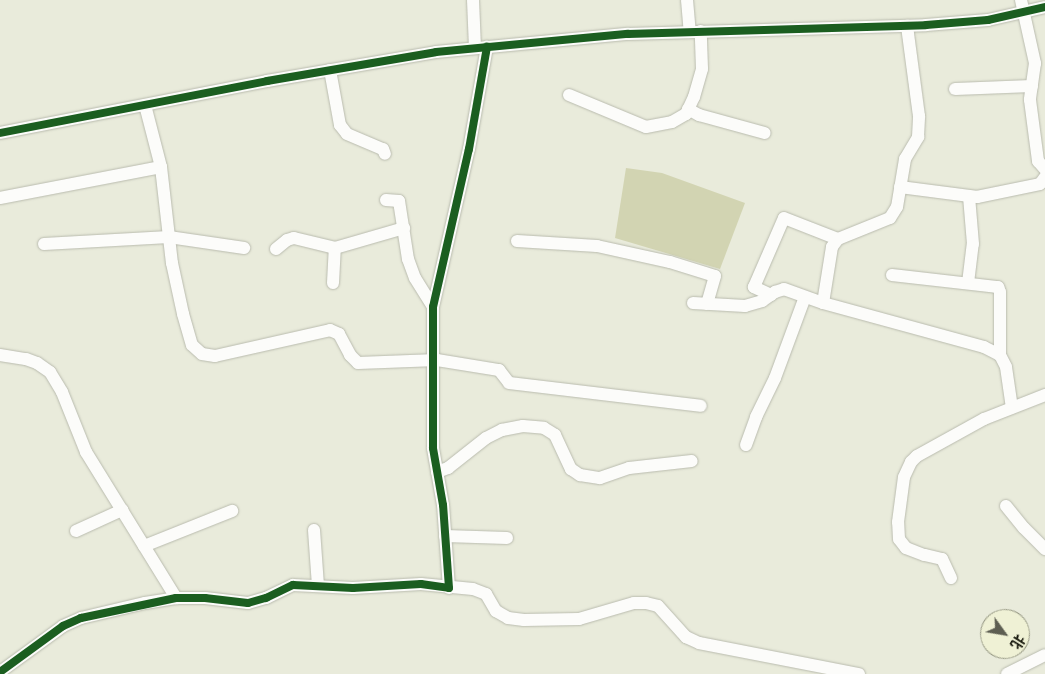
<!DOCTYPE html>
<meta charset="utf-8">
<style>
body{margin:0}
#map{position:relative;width:1045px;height:674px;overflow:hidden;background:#e9ebdb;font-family:Rubik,"Noto Sans SC",sans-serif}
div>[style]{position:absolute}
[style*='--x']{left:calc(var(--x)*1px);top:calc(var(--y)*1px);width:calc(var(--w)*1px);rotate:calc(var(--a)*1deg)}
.green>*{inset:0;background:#d2d4b2}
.roads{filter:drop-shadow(0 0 1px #b9bbae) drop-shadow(0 0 1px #b9bbae)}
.minor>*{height:12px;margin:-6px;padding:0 6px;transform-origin:6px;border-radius:6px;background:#fcfcfa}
.cycleway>*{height:8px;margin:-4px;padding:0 4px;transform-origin:4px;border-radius:4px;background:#1b5e20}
span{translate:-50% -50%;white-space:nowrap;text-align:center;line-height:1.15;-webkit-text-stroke:4.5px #eff1d5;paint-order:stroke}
.north{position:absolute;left:980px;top:609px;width:50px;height:50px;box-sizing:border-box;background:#eff1d5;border:1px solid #969883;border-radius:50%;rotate:122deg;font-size:14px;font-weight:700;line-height:20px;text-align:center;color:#111208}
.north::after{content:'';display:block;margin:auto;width:18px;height:22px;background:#5d5e52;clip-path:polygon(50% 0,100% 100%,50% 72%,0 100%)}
</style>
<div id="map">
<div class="green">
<i style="clip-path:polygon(626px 168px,662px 173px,745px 203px,720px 269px,615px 238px)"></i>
</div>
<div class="roads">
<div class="minor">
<i style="--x:473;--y:0;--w:48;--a:87.6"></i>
<i style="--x:687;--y:0;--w:32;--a:85"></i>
<i style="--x:1021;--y:0;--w:65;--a:77.5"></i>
<i style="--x:1035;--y:63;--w:37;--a:98"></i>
<i style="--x:1030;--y:100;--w:62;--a:82.5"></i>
<i style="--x:1038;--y:161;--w:11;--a:49"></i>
<i style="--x:330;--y:70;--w:56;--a:79.7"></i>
<i style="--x:340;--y:125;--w:11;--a:52"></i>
<i style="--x:347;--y:134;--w:39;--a:23"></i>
<i style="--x:383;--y:149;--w:5;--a:68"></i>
<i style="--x:955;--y:89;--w:77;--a:-2.2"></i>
<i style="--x:569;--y:95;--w:83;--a:22.6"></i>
<i style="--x:646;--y:127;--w:26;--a:-11"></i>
<i style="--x:672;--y:122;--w:16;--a:-30"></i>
<i style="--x:686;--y:114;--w:19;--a:-65"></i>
<i style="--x:694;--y:97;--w:29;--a:-74"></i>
<i style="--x:702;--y:69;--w:38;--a:-92"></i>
<i style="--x:145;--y:105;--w:64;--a:75.5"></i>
<i style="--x:161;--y:167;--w:97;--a:83.5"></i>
<i style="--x:172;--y:263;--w:52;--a:77.8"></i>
<i style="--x:183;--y:314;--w:32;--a:74"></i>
<i style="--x:192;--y:345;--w:13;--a:42"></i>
<i style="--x:202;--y:354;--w:13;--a:9"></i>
<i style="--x:215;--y:356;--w:118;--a:-12.7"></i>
<i style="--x:330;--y:330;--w:10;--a:24"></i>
<i style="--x:339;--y:334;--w:24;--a:62"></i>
<i style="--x:350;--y:355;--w:11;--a:45"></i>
<i style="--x:358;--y:363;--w:79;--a:-2.2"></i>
<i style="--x:437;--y:360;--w:63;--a:9.2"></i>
<i style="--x:499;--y:370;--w:16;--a:52"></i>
<i style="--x:509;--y:383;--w:193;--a:6.8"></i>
<i style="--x:688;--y:109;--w:13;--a:29"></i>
<i style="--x:699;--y:115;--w:68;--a:15.3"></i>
<i style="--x:0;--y:133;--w:272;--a:-11"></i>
<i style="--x:267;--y:81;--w:171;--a:-9.7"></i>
<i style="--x:436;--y:52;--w:193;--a:-5.4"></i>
<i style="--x:628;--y:34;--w:298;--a:-1.7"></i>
<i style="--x:926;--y:25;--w:62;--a:-4.6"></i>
<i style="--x:988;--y:20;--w:58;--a:-12.8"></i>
<i style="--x:900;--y:187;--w:78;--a:7.4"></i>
<i style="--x:977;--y:197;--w:64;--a:-11.7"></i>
<i style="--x:1040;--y:184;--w:9;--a:-54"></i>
<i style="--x:0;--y:198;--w:164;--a:-10.9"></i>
<i style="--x:386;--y:200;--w:13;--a:4"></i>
<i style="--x:399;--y:201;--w:59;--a:81.2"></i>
<i style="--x:408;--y:259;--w:20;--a:70"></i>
<i style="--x:415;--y:278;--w:34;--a:58"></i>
<i style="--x:517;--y:241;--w:80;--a:3.6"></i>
<i style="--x:597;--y:246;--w:75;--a:12.4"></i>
<i style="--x:670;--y:262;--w:47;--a:17.3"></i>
<i style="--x:715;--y:276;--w:29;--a:106"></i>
<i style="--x:44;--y:244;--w:125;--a:-3.2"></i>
<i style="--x:169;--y:237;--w:76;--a:8.3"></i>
<i style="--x:276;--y:249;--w:14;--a:-39"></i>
<i style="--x:287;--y:240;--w:7;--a:-16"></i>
<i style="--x:294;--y:238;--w:42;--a:13.7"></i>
<i style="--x:335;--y:248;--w:72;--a:-16.2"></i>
<i style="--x:892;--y:275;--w:107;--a:6.5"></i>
<i style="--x:998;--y:287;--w:5;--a:68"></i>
<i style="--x:1000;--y:292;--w:63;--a:90"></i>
<i style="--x:333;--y:283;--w:35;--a:-87"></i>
<i style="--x:968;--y:283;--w:39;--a:-83"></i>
<i style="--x:973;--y:244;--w:48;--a:-94.8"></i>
<i style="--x:771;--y:295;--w:19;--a:-155"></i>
<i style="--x:754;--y:287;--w:75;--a:-66.5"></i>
<i style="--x:784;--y:218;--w:58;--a:21.3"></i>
<i style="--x:693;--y:303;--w:52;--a:3.3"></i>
<i style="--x:745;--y:306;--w:18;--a:-16"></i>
<i style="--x:762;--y:301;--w:16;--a:-35"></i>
<i style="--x:775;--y:292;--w:9;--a:-18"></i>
<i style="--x:784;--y:289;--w:41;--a:19.7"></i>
<i style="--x:823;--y:303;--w:167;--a:15.3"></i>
<i style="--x:984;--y:347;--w:18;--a:27"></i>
<i style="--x:1000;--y:355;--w:13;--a:63"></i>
<i style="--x:1006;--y:367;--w:41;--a:81.7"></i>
<i style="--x:823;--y:303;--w:57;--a:-80.9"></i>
<i style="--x:832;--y:247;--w:10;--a:-53"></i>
<i style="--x:838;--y:239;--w:56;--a:-22"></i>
<i style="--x:890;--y:218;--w:13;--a:-58"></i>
<i style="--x:897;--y:207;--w:49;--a:-80.5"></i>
<i style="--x:905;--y:159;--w:26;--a:-59"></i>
<i style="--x:918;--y:137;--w:21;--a:-87"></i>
<i style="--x:919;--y:116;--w:91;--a:-97.6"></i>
<i style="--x:0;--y:355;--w:26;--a:9"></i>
<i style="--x:26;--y:359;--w:12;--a:20"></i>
<i style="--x:37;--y:363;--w:16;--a:35"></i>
<i style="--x:50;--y:372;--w:23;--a:59"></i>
<i style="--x:62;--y:392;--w:65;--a:68.2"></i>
<i style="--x:86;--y:452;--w:172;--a:58.3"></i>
<i style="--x:746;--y:445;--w:30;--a:-70"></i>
<i style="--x:756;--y:417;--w:43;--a:-64"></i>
<i style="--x:775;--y:378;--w:86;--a:-69.7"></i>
<i style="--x:437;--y:472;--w:12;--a:-20"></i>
<i style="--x:448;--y:468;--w:48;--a:-38.3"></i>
<i style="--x:486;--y:438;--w:18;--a:-27"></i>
<i style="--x:502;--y:430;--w:21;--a:-11"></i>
<i style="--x:523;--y:426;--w:21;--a:5"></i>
<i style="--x:544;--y:428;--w:13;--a:32"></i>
<i style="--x:555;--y:435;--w:38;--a:65"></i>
<i style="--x:571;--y:469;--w:11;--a:34"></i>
<i style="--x:580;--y:475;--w:20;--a:9"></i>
<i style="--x:600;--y:478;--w:31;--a:-19"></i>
<i style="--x:629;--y:468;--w:63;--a:-6.3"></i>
<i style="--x:1006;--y:506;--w:28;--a:51"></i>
<i style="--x:1024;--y:528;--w:30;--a:45"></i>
<i style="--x:314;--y:530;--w:56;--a:85.9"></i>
<i style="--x:76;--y:531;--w:51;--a:-24.5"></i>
<i style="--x:445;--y:536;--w:62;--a:1.8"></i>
<i style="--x:144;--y:546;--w:95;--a:-21.7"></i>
<i style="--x:951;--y:578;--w:21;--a:-115"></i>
<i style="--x:942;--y:559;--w:18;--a:-167"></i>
<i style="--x:924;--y:555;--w:19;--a:-159"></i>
<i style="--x:906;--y:548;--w:11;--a:-128"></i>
<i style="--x:899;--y:539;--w:17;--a:-93"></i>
<i style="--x:898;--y:522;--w:45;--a:-82.4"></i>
<i style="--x:904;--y:477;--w:17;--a:-65"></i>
<i style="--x:911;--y:462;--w:8;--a:-45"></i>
<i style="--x:917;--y:456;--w:77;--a:-28.9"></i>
<i style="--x:984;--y:419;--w:66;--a:-21.5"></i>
<i style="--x:449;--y:588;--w:83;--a:-94.1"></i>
<i style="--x:443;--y:505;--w:58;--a:-100"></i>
<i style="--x:433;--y:448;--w:141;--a:-90"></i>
<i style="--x:433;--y:307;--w:162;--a:-77.2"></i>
<i style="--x:469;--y:149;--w:104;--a:-80"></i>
<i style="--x:0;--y:672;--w:78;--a:-36.1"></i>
<i style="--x:63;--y:626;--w:20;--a:-24"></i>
<i style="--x:81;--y:618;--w:66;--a:-13.2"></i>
<i style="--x:145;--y:603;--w:31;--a:-9"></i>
<i style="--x:176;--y:598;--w:29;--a:0"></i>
<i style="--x:205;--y:598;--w:43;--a:6.6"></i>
<i style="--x:248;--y:603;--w:19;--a:-16"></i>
<i style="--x:266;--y:598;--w:30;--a:-26"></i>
<i style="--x:293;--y:585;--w:60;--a:2.9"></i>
<i style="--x:353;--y:588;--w:68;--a:-3.4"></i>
<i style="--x:421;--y:584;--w:52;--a:5.5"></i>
<i style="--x:473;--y:589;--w:14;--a:21"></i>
<i style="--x:486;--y:594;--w:20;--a:60"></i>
<i style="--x:496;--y:611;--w:14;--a:30"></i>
<i style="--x:508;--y:618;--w:16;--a:7"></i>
<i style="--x:524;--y:620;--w:55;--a:-1"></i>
<i style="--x:579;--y:619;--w:57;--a:-16.2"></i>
<i style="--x:634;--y:603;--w:12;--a:0"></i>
<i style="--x:646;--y:603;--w:12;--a:14"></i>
<i style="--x:658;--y:606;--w:42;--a:47.9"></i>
<i style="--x:686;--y:637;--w:14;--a:25"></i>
<i style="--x:699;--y:643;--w:163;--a:11"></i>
<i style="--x:1007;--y:674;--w:42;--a:-26.6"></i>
</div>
</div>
<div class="cycleway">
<i style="--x:0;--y:133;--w:272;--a:-11"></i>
<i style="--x:267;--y:81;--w:171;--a:-9.7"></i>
<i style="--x:436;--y:52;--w:193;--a:-5.4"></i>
<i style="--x:628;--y:34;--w:298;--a:-1.7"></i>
<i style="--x:926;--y:25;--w:62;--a:-4.6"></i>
<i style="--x:988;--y:20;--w:58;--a:-12.8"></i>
<i style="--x:0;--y:672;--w:78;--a:-36.1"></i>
<i style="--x:63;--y:626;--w:20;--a:-24"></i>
<i style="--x:81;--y:618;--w:97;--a:-11.9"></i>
<i style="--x:176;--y:598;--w:29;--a:0"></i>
<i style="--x:205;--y:598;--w:43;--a:6.6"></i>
<i style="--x:248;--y:603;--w:19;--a:-16"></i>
<i style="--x:266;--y:598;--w:30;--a:-26"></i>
<i style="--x:293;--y:585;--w:60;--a:2.9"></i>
<i style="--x:353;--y:588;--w:68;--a:-3.4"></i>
<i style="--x:421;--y:584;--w:28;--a:8"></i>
<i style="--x:449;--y:588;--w:83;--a:-94.1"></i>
<i style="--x:443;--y:505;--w:58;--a:-100"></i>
<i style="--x:433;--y:448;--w:141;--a:-90"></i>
<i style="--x:433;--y:307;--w:162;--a:-77.2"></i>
<i style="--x:469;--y:149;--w:104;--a:-80"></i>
</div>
<div class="north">北</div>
</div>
